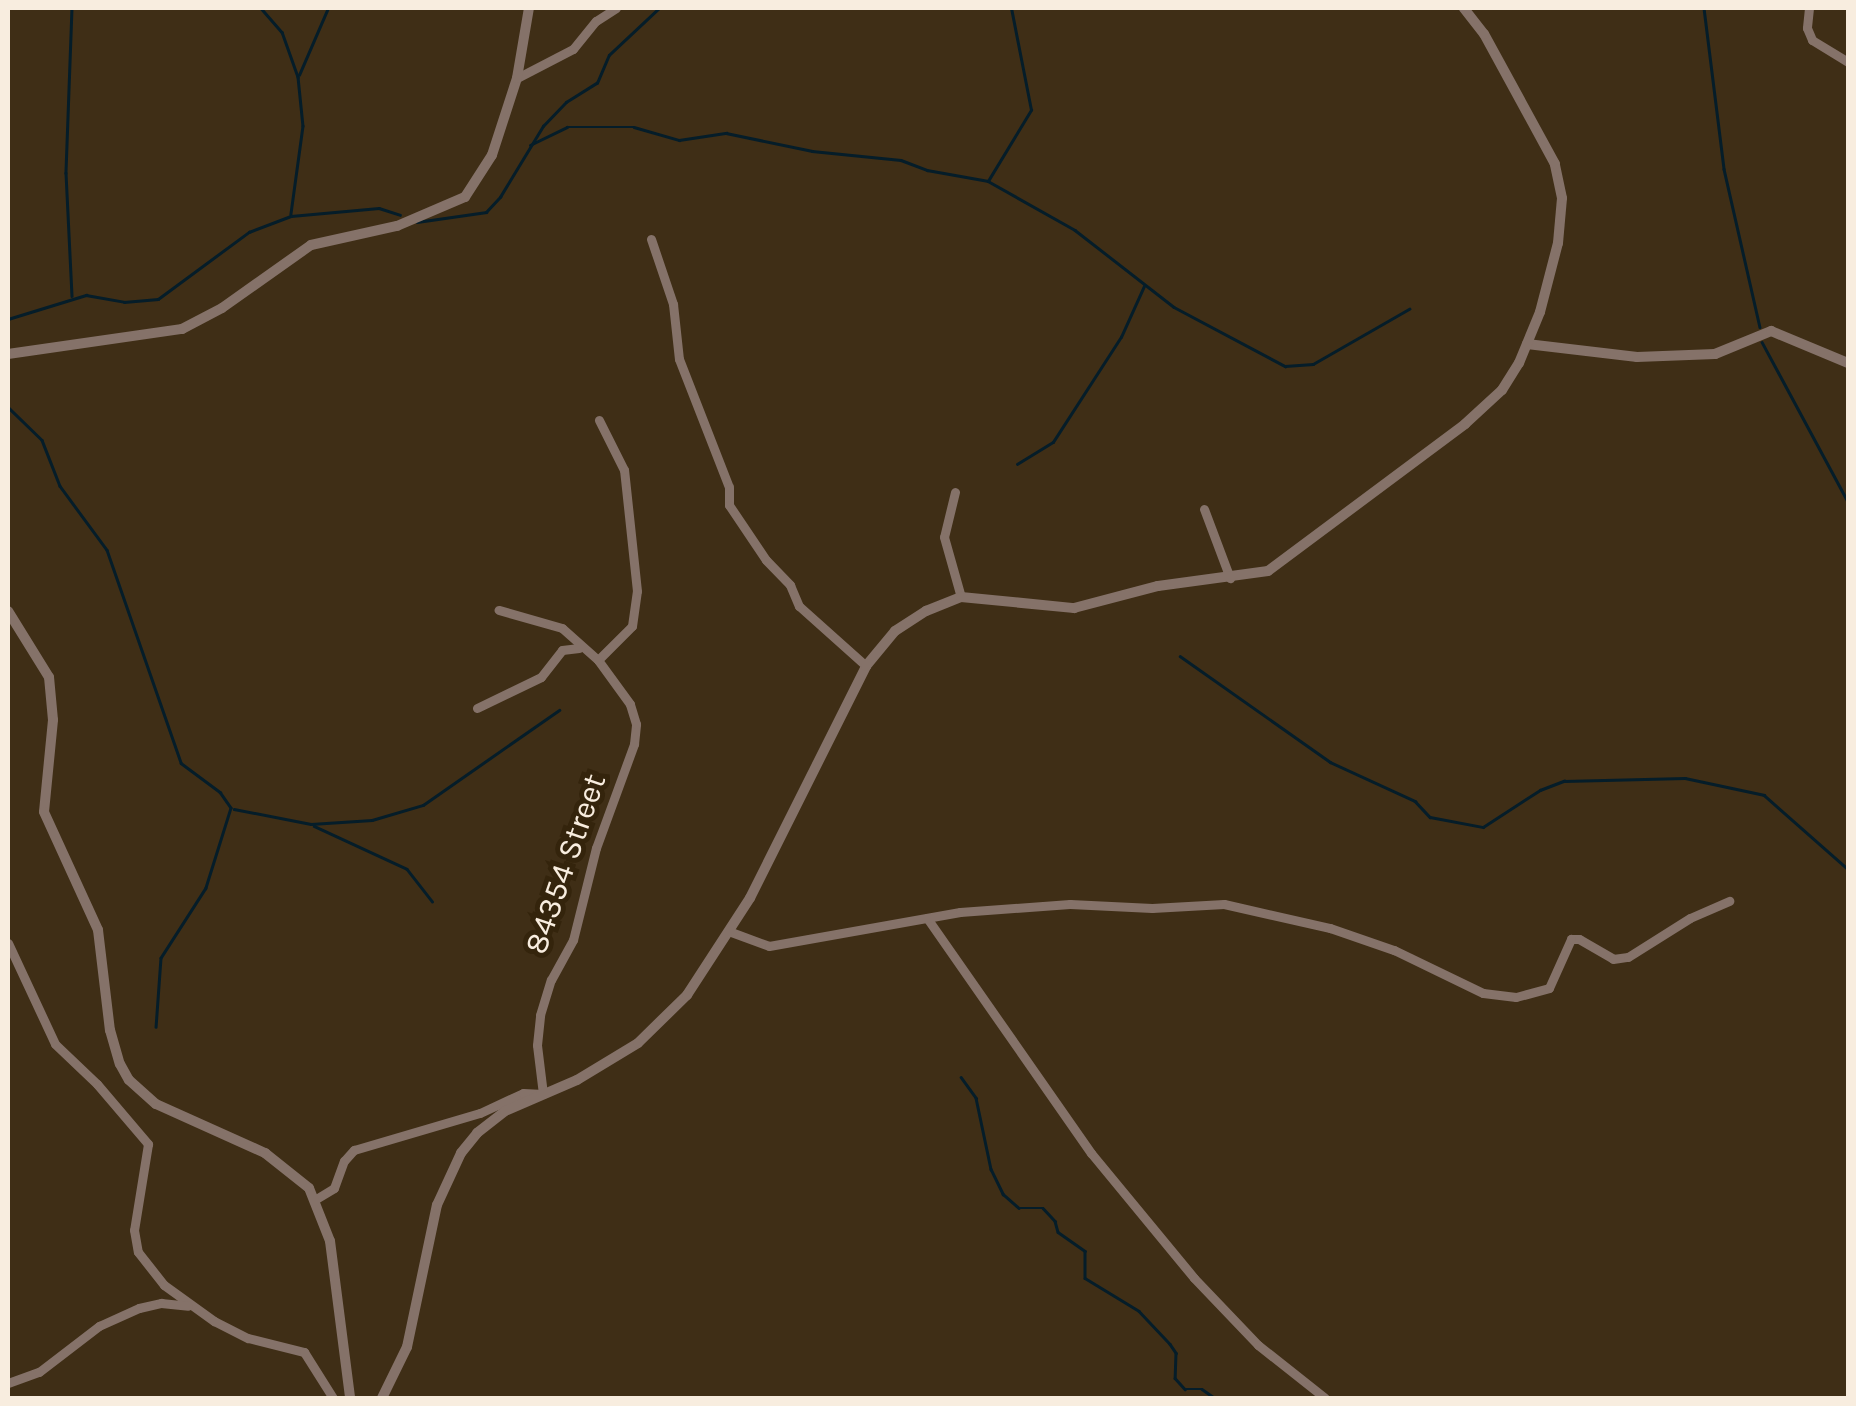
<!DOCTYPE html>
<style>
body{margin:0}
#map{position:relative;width:1856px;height:1406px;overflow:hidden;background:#3f2e16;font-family:Karla,sans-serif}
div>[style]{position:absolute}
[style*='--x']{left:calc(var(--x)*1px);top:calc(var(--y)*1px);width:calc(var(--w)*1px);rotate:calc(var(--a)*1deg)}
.stream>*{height:2.5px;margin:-1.25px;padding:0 1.25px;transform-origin:1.25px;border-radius:1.25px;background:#051d29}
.minor>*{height:9px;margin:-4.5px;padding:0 4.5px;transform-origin:4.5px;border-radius:4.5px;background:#857269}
.tertiary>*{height:10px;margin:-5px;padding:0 5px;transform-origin:5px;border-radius:5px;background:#857269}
span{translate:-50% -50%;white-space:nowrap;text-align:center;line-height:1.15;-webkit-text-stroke:10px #34240c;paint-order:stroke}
.street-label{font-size:32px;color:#f8eddf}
.frame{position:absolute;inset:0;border:10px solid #f8eddf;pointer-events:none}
</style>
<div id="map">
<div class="stream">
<i style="--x:72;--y:8;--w:165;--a:92.1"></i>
<i style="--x:66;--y:173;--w:123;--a:87.2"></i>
<i style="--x:261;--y:8;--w:32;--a:49"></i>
<i style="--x:282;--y:32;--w:48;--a:70.4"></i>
<i style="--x:298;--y:77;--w:49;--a:84.2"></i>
<i style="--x:303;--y:126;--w:89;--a:97.8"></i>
<i style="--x:1704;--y:8;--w:162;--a:82.9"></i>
<i style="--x:1724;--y:169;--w:162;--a:77.2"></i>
<i style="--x:299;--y:75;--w:73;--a:-66.6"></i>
<i style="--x:530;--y:145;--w:41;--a:-25.9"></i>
<i style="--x:567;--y:127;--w:67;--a:0"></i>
<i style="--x:634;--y:127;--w:47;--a:16.1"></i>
<i style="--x:679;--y:140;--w:48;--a:-8.5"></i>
<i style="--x:726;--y:133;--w:88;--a:11.8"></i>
<i style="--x:812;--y:151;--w:89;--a:5.8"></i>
<i style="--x:901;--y:160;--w:28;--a:21"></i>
<i style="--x:927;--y:170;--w:62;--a:10.2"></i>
<i style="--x:988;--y:181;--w:100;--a:29.4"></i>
<i style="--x:1075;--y:230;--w:125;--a:37.9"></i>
<i style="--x:1174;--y:307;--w:126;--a:28"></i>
<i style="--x:1285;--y:366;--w:28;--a:-4"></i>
<i style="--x:1313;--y:364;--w:111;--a:-29.8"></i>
<i style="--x:988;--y:181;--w:83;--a:-58.8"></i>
<i style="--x:1031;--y:110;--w:104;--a:-101.1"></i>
<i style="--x:417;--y:222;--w:70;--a:-8.2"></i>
<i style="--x:486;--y:212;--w:21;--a:-47"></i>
<i style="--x:500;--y:197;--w:83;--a:-58.8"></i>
<i style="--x:543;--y:126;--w:33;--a:-46"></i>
<i style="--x:566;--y:102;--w:36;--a:-32"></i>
<i style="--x:597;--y:83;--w:30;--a:-67"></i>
<i style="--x:609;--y:55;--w:69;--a:-43.2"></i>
<i style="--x:8;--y:319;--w:82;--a:-17.1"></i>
<i style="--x:86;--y:295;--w:39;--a:10"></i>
<i style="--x:124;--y:302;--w:34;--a:-5"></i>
<i style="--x:158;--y:299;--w:113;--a:-36.4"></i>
<i style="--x:249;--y:232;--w:45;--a:-20.9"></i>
<i style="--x:291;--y:216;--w:88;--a:-5.2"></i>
<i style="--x:379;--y:208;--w:22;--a:18"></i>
<i style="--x:1762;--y:342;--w:182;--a:61.7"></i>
<i style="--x:8;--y:407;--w:47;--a:44.1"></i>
<i style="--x:42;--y:440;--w:49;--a:68.6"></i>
<i style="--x:60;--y:486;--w:79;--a:53.7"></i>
<i style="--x:107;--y:550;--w:225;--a:70.8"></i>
<i style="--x:181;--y:763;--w:49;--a:36.6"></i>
<i style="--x:220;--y:792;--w:19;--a:55"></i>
<i style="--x:231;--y:808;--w:84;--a:107.4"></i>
<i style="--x:206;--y:888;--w:83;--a:122.7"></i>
<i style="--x:161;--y:958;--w:69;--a:94.1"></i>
<i style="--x:1017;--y:464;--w:42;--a:-31.4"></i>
<i style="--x:1053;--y:442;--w:125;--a:-57.1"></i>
<i style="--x:1121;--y:337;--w:56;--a:-65.7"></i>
<i style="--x:1180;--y:656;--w:184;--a:35.2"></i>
<i style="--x:1330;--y:762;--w:94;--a:24.6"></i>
<i style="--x:1415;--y:801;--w:22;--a:47"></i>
<i style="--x:1430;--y:817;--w:54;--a:10.7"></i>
<i style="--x:1483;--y:827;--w:68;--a:-33"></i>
<i style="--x:1540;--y:790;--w:26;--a:-21"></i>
<i style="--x:1564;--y:781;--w:121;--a:-1.4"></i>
<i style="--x:1685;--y:778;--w:81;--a:12.1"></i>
<i style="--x:1764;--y:795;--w:112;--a:41.4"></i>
<i style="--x:234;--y:809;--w:78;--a:11"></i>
<i style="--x:311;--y:824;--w:61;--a:-3.8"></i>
<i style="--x:372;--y:820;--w:53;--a:-16.4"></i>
<i style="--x:423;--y:805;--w:166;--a:-34.9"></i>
<i style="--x:314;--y:826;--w:102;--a:24.8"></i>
<i style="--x:407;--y:869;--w:41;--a:52"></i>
<i style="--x:961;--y:1077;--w:26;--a:54"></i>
<i style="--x:976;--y:1098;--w:73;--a:78.1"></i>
<i style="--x:991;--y:1169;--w:28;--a:64"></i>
<i style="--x:1003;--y:1194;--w:21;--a:41"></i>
<i style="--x:1019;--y:1208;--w:24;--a:0"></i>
<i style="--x:1043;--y:1208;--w:18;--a:47"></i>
<i style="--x:1055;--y:1221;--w:11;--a:75"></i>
<i style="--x:1058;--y:1232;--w:33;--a:35"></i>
<i style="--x:1085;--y:1251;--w:27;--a:90"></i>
<i style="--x:1085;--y:1278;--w:63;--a:31.4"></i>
<i style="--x:1139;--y:1311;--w:45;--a:46.8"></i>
<i style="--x:1170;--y:1344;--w:11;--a:56"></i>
<i style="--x:1176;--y:1353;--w:25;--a:92"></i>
<i style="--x:1175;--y:1378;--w:15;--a:48"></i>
<i style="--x:1185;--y:1389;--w:17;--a:0"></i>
<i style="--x:1202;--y:1389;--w:16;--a:35"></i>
</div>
<div class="minor">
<i style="--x:1809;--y:8;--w:20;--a:96"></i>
<i style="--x:1807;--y:28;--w:13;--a:67"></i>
<i style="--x:1812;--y:40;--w:42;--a:31.4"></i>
<i style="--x:517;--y:78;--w:63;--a:-27.4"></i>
<i style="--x:573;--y:49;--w:36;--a:-51"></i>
<i style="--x:596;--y:21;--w:24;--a:-33"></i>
<i style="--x:651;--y:239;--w:69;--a:71.3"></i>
<i style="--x:673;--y:304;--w:55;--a:83.8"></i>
<i style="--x:679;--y:359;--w:137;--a:68.7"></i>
<i style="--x:729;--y:487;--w:18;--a:90"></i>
<i style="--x:729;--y:505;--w:66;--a:56.1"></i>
<i style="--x:766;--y:560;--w:35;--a:46"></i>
<i style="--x:790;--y:585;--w:23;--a:67"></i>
<i style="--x:799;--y:606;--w:90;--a:41.8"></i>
<i style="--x:955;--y:492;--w:46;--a:103.7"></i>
<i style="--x:944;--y:537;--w:62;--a:74.2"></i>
<i style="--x:1204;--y:509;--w:74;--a:69.4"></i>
<i style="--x:598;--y:660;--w:48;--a:-45"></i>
<i style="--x:632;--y:626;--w:35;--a:-82"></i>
<i style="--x:637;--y:591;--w:122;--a:-96.1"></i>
<i style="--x:624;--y:470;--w:56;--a:-116.6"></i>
<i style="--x:477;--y:708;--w:71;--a:-25.8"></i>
<i style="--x:541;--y:677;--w:34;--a:-52"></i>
<i style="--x:562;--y:650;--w:17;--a:-7"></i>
<i style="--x:927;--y:918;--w:287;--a:55.1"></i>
<i style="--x:1091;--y:1153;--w:162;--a:50.5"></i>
<i style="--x:1194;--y:1278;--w:93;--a:46.3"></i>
<i style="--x:1258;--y:1345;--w:85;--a:38.3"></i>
<i style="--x:731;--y:932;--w:40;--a:20.2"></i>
<i style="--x:769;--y:946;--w:194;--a:-10.1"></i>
<i style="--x:960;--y:912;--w:110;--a:-4.2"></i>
<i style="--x:1070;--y:904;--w:82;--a:2.8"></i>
<i style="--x:1152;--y:908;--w:72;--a:-3.2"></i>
<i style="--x:1224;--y:904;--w:109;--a:12.8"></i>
<i style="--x:1330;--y:928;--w:68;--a:19"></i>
<i style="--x:1394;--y:950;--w:99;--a:25.8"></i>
<i style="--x:1483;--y:993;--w:33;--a:7"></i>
<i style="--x:1516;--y:997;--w:34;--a:-15"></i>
<i style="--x:1549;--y:988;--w:54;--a:-65.8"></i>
<i style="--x:1571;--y:939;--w:8;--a:0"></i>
<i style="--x:1579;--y:939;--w:39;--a:30"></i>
<i style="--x:1613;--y:959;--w:15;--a:-8"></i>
<i style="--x:1628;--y:957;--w:73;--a:-32.2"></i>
<i style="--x:1690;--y:918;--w:43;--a:-23.6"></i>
<i style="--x:8;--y:943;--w:111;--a:65"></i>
<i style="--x:55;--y:1044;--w:58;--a:43.6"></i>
<i style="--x:97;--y:1084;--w:79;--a:49.6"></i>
<i style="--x:148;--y:1144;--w:87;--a:99.2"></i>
<i style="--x:134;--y:1230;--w:22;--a:80"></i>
<i style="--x:138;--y:1252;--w:42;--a:51.8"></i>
<i style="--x:164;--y:1285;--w:62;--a:35.8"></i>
<i style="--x:214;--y:1321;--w:38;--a:27"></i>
<i style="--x:248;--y:1338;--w:58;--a:14"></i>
<i style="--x:304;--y:1352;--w:54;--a:57.8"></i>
<i style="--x:316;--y:1199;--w:21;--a:-31"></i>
<i style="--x:334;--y:1188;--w:29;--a:-70"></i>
<i style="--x:344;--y:1161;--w:15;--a:-48"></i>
<i style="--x:354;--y:1150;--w:131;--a:-16.4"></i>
<i style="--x:480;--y:1113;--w:47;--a:-24.9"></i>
<i style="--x:523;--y:1093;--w:20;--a:3"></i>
<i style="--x:543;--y:1094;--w:49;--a:-97"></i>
<i style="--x:537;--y:1045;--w:30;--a:-84"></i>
<i style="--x:540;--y:1015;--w:37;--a:-73"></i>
<i style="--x:551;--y:980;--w:46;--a:-61.2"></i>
<i style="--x:573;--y:940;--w:95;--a:-76"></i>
<i style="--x:596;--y:848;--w:111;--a:-69.9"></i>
<i style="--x:634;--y:744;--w:20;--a:-84"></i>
<i style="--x:636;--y:724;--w:21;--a:-107"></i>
<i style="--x:630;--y:704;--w:54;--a:-126"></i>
<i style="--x:598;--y:660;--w:48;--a:-138.4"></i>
<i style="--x:562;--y:628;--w:66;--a:-164.1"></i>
<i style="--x:8;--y:1383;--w:33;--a:-20"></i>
<i style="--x:39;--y:1372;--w:76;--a:-37.5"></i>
<i style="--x:99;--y:1326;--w:44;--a:-24.2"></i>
<i style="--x:139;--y:1308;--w:23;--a:-13"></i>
<i style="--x:161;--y:1303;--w:27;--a:6"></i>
</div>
<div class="tertiary">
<i style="--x:1527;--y:344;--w:111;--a:6.7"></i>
<i style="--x:1637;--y:357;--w:78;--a:-2.2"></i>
<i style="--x:1715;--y:354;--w:61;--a:-22.3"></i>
<i style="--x:1771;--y:331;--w:83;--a:22.6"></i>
<i style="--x:8;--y:354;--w:176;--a:-8.2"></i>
<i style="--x:182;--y:329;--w:45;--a:-27.7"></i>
<i style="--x:222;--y:308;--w:109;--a:-35.3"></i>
<i style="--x:311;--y:245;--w:88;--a:-12.5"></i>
<i style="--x:397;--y:226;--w:74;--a:-23.1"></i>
<i style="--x:465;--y:197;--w:50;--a:-57.3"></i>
<i style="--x:492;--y:155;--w:81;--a:-72"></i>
<i style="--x:517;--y:78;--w:71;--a:-80.3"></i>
<i style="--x:8;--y:611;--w:78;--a:58.2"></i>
<i style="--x:49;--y:677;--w:43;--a:84.7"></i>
<i style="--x:53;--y:720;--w:92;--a:95.6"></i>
<i style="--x:44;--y:812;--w:130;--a:65.4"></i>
<i style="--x:98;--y:930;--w:101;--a:83.2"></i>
<i style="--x:110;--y:1030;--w:35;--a:74"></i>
<i style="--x:120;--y:1064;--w:18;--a:61"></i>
<i style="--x:129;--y:1080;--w:36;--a:42"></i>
<i style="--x:156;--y:1104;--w:120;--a:24.2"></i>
<i style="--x:265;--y:1153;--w:56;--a:38.5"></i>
<i style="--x:309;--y:1188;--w:57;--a:68.4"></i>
<i style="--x:330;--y:1241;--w:158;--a:82.7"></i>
<i style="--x:382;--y:1398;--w:57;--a:-63.9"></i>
<i style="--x:407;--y:1347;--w:145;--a:-78.1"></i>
<i style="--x:437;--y:1205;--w:57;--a:-65.2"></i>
<i style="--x:461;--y:1153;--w:26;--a:-51"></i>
<i style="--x:477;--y:1133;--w:36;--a:-38"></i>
<i style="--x:505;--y:1111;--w:78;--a:-23.3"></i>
<i style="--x:577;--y:1080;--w:71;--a:-31.2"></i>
<i style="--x:638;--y:1043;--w:69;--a:-44.4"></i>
<i style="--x:687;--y:995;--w:116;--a:-57"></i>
<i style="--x:750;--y:898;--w:259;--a:-63.4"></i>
<i style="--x:866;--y:666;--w:45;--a:-50.4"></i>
<i style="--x:895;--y:631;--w:37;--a:-33"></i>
<i style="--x:926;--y:611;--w:38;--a:-22"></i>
<i style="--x:961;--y:597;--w:114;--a:5.6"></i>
<i style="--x:1074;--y:608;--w:87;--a:-14.7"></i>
<i style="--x:1158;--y:586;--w:111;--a:-7.8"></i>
<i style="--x:1268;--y:571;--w:246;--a:-36.7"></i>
<i style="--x:1465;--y:424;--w:50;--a:-42.6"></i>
<i style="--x:1502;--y:390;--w:32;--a:-58"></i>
<i style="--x:1519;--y:363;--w:55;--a:-67.6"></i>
<i style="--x:1540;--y:312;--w:71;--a:-75.4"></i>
<i style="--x:1558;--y:243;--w:45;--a:-84.9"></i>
<i style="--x:1562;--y:198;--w:35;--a:-102"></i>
<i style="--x:1555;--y:164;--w:148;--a:-118.6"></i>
<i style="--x:1484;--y:34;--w:33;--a:-128"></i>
</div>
<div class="street-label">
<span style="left:566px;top:864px;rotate:-71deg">84354 Street</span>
</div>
<div class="frame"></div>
</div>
